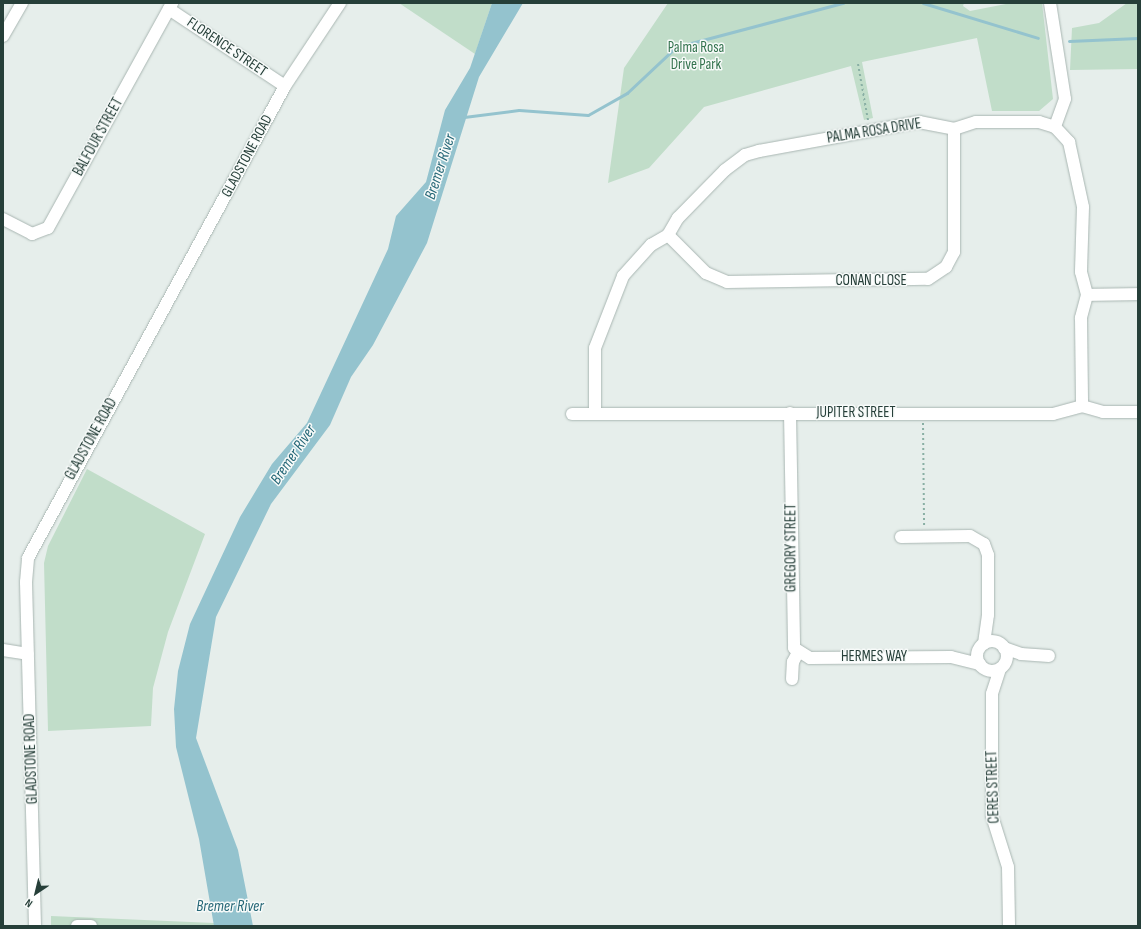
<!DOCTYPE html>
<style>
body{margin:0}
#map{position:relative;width:1141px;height:929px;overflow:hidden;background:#e6eeeb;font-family:"Sofia Sans Condensed",sans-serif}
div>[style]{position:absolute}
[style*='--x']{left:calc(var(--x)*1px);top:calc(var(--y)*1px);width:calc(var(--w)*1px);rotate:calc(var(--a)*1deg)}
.green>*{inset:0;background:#c1ddc9}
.water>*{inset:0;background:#94c3ce}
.stream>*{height:3px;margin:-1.5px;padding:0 1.5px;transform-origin:1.5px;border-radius:1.5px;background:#94c3ce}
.path>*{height:2px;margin-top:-1px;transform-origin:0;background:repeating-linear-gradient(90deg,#89afa4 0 2px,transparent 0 5px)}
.roads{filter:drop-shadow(0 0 1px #a9b6b2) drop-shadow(0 0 1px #a9b6b2)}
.minor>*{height:12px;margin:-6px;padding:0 6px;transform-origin:6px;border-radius:6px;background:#fff}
.minor>.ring{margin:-6px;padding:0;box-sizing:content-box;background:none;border:12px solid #fff;border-radius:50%}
span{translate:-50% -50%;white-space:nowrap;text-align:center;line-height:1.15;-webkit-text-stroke:3px #f7faf9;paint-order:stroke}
.street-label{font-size:15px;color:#263f39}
.park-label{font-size:15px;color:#33734e}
.water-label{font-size:16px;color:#256777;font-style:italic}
.frame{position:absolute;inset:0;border:4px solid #263f39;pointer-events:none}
.north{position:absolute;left:16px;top:873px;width:40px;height:40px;-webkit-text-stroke:3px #f7faf9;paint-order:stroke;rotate:215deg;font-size:11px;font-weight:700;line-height:16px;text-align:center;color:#263f39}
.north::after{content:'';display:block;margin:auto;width:14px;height:18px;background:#263f39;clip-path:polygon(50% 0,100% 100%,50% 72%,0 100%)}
</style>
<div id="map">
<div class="green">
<i style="clip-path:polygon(399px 3px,492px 3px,475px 54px)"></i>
<i style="clip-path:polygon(668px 3px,964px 3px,963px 6px,970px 11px,1011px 3px,1042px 3px,1053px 99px,1039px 111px,992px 111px,977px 38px,862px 62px,873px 118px,864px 120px,851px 66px,704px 107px,649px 168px,608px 183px,624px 68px)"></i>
<i style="clip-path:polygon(1127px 3px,1138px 3px,1138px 69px,1070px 70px,1072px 28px,1099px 23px)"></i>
<i style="clip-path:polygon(87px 469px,205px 534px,168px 632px,153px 688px,151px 726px,48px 731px,44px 563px,48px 546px)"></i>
<i style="clip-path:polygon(51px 916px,214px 923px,214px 926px,51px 926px)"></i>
</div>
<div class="water">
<i style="clip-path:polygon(492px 3px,523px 3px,479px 77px,427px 243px,373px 345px,351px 377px,330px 425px,271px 504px,216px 617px,196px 738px,238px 850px,253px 926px,214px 926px,199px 839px,176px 747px,174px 709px,178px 671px,190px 624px,240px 517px,272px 464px,307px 423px,388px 249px,396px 216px,426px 182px,445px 110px,470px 68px)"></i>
</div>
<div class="stream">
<i style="--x:923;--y:3;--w:120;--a:16.9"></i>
<i style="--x:1069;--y:41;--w:69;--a:-2.5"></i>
<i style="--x:464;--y:117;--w:55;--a:-7.3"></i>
<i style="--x:519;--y:110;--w:69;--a:4.1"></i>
<i style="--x:588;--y:115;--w:45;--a:-29.4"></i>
<i style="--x:627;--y:93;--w:67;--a:-43.2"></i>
<i style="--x:676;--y:47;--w:173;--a:-14.8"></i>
</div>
<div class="path">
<i style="--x:858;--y:64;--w:57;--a:79.9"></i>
<i style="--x:923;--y:423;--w:104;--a:89.4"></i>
</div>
<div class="roads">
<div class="minor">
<i style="--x:1050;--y:3;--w:97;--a:81.1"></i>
<i style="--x:1065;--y:99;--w:30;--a:110"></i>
<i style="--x:169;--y:9;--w:139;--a:33.6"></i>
<i style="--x:3;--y:36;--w:38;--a:-60"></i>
<i style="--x:3;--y:219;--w:33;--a:27"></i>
<i style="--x:32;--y:234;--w:17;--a:-21"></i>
<i style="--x:48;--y:228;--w:257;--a:-61.1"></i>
<i style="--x:668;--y:235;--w:54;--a:45"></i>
<i style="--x:706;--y:273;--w:23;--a:23"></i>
<i style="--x:727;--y:282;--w:201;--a:-0.9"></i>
<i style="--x:928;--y:279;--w:22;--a:-34"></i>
<i style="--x:946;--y:267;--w:17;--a:-62"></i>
<i style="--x:954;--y:252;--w:123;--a:-90"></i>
<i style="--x:1087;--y:295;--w:51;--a:-1.1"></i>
<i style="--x:790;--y:413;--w:235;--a:89"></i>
<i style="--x:794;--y:648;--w:19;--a:32"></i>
<i style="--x:810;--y:658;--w:141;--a:-0.4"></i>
<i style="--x:951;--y:657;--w:30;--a:14"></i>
<i style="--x:572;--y:414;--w:481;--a:0"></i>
<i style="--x:1053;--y:414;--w:30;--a:-15"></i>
<i style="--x:1082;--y:406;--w:22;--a:16"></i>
<i style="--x:1103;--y:412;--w:35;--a:0"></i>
<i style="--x:595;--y:414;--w:66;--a:-90"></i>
<i style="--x:595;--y:348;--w:77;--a:-68.7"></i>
<i style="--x:623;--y:276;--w:42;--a:-47.9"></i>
<i style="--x:651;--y:245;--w:20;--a:-30"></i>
<i style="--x:668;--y:235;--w:20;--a:-60"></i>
<i style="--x:678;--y:218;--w:67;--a:-45.6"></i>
<i style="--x:725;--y:170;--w:25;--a:-37"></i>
<i style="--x:745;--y:155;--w:15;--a:-16"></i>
<i style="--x:759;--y:151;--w:163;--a:-10.3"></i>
<i style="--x:919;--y:122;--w:36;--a:11"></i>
<i style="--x:954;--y:129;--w:23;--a:-18"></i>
<i style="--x:976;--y:122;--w:63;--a:0"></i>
<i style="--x:1039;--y:122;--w:17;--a:17"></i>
<i style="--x:1055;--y:127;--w:21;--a:47"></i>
<i style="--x:1069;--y:142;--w:66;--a:77.8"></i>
<i style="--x:1083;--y:207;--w:65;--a:91.8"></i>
<i style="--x:1081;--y:272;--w:24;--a:75"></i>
<i style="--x:1087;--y:295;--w:24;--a:105"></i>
<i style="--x:1081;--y:318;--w:88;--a:89.3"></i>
<i style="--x:901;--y:537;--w:69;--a:-0.8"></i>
<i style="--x:970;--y:536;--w:16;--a:30"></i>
<i style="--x:984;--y:544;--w:12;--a:70"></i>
<i style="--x:988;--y:555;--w:60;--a:90"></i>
<i style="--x:988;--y:615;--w:29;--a:98"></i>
<i class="ring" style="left:977px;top:641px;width:18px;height:18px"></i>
<i style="--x:1004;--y:648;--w:18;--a:19"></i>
<i style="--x:1021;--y:654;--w:28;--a:4"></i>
<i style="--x:3;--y:650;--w:25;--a:9"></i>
<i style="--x:1000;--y:669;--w:26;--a:108"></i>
<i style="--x:992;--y:694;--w:122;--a:90"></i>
<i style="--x:992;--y:816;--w:53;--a:72.6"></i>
<i style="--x:1008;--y:867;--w:59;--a:89"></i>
<i style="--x:792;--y:679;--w:17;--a:-87"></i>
<i style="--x:793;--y:662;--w:11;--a:-63"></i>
<i style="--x:35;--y:926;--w:344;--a:-91.5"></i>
<i style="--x:26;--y:582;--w:24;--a:-85"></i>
<i style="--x:28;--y:558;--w:537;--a:-61.43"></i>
<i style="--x:285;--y:86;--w:100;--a:-56.5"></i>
<i style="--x:77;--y:926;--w:14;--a:0"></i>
</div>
</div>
<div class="street-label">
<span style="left:227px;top:47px;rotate:34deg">FLORENCE STREET</span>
<span style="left:874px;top:131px;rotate:-9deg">PALMA ROSA DRIVE</span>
<span style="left:98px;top:137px;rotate:-61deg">BALFOUR STREET</span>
<span style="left:247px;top:156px;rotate:-62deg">GLADSTONE ROAD</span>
<span style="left:871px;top:281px">CONAN CLOSE</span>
<span style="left:856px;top:413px">JUPITER STREET</span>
<span style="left:91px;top:439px;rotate:-61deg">GLADSTONE ROAD</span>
<span style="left:791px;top:548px;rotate:-90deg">GREGORY STREET</span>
<span style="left:874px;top:657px">HERMES WAY</span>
<span style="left:31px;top:759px;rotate:-92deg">GLADSTONE ROAD</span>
<span style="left:993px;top:787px;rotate:-92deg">CERES STREET</span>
</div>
<div class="park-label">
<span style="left:696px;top:56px">Palma Rosa<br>Drive Park</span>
</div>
<div class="water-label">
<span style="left:441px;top:167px;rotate:-72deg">Bremer River</span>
<span style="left:294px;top:455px;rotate:-56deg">Bremer River</span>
<span style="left:230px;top:907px">Bremer River</span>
</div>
<div class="frame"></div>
<div class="north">N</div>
</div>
